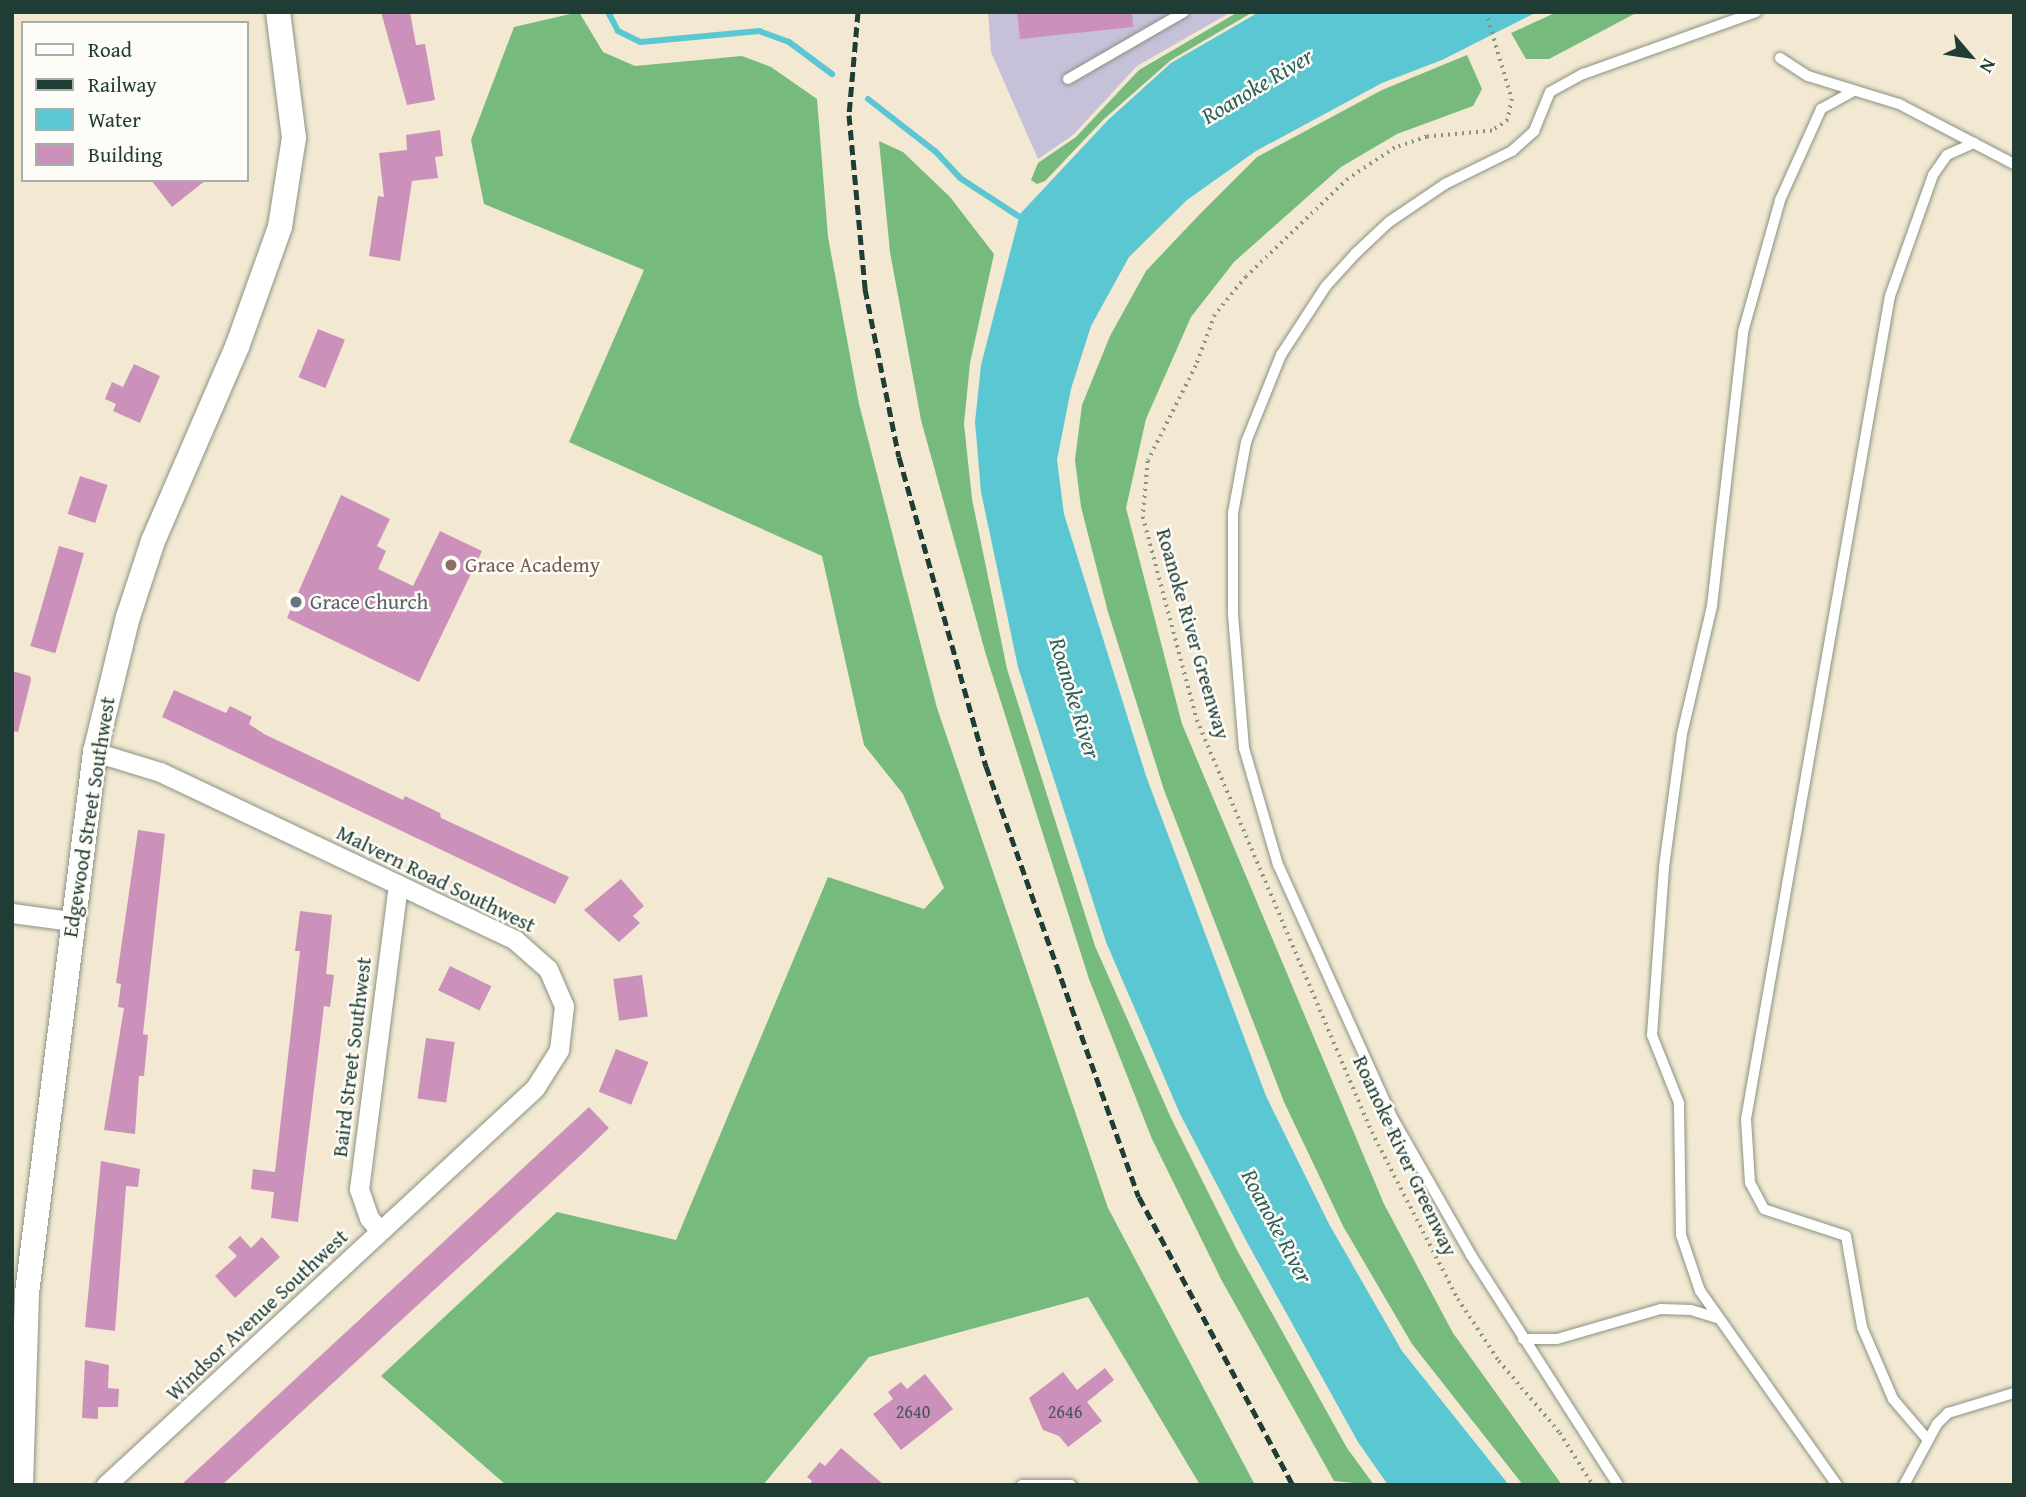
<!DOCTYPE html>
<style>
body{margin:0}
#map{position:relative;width:2026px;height:1497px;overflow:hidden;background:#f3e9d2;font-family:"Gentium Book Plus",serif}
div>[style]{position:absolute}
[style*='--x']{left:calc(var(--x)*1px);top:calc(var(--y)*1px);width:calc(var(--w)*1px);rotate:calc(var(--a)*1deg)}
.industrial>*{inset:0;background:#c7c0d9}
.forest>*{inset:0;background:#76ba7e}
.water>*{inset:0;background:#5bc7d2}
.stream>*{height:6px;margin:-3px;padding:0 3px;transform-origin:3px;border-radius:3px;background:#5bc7d2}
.building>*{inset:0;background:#cb91ba;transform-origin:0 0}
.path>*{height:3.5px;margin-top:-1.75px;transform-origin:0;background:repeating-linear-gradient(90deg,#899383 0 2px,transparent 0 7px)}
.roads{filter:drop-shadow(0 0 2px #899383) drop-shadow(0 0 2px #899383)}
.service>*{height:10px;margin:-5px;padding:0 5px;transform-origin:5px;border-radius:5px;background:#fff}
.minor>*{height:19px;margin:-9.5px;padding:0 9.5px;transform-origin:9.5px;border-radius:9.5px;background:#fff}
.tertiary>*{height:24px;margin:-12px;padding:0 12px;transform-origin:12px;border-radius:12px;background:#fff}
.rail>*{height:5px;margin-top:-2.5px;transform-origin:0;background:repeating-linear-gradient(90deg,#1f3d34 0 10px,transparent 0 15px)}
.dots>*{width:19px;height:19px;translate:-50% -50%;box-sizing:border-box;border:4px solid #fdfcf7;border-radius:50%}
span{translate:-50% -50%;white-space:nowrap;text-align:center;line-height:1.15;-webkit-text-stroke:5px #fdfcf7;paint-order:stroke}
.number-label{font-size:18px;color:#4a5256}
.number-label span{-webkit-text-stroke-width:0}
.education-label{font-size:21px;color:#785e54}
.left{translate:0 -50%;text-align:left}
.worship-label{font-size:21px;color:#5b616d}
.street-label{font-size:21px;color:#1f3d34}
.water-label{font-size:23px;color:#2e605c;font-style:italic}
.frame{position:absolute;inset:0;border:14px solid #1f3d34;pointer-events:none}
.legend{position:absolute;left:21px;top:21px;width:228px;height:161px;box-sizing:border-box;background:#fdfcf7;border:2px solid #a4b0a9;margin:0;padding:9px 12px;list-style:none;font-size:21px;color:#1f3d34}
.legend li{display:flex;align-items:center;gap:14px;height:35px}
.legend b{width:35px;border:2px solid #a4b0a9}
.north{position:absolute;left:1935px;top:21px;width:70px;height:70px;-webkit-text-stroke:5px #fdfcf7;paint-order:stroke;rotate:119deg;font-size:19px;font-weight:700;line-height:28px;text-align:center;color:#1f3d34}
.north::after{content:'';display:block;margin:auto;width:24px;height:32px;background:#1f3d34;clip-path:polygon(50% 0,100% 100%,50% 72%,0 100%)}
</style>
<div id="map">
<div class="industrial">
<i style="clip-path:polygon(988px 12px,1231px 12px,1137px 66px,1073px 135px,1038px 159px,991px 52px)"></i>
</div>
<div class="forest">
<i style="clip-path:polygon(579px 12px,603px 52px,635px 66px,742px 56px,771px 67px,817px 99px,828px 237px,859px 404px,937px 708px,1108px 1208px,1255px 1485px,1200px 1485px,1088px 1297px,869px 1357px,763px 1485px,506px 1485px,381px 1376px,557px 1212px,676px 1240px,828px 877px,924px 909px,944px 888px,903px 794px,864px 745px,822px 556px,569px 442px,644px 270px,484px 204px,471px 140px,514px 27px)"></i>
<i style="clip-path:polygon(1238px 12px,1253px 12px,1171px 60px,1104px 119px,1045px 181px,1037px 184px,1031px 180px,1038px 163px,1076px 137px,1139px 70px)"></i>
<i style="clip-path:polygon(1557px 12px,1638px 12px,1549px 59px,1526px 59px,1511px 33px)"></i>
<i style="clip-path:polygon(1467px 55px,1482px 89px,1473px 106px,1397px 134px,1341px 167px,1234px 262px,1191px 317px,1146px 419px,1126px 508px,1182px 724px,1384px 1204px,1453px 1333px,1562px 1485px,1523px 1485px,1412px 1344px,1343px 1226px,1284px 1102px,1164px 790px,1108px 612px,1081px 507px,1075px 460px,1082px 405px,1110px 336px,1146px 271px,1198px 216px,1257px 157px,1382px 90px)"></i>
<i style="clip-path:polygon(879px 141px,903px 152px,950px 197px,994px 254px,970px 363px,964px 424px,972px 499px,1007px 669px,1095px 946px,1171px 1118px,1238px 1252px,1347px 1448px,1374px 1485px,1334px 1481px,1222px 1281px,1152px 1139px,1089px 979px,986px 655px,921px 420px,890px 252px)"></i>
</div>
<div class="water">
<i style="clip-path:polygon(1259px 12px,1537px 12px,1442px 60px,1382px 83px,1256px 151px,1187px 200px,1129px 257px,1091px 326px,1071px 389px,1057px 460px,1064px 514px,1146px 776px,1266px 1096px,1329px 1224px,1402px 1351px,1509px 1485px,1388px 1485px,1358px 1442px,1249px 1246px,1180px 1114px,1106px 942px,1018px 667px,981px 492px,975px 422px,981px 365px,1020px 214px,1108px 120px,1171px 63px)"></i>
</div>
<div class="stream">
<i style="--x:608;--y:12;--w:21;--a:62"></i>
<i style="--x:618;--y:31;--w:25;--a:26"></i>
<i style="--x:641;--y:42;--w:119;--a:-5.3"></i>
<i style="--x:759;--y:31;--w:32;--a:20"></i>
<i style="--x:789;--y:42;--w:54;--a:36.7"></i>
<i style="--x:868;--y:99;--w:86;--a:37.9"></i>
<i style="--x:936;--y:152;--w:35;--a:47"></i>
<i style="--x:960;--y:178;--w:75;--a:33.1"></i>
</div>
<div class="building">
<i style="clip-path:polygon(381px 12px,410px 12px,416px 45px,425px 44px,435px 100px,407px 105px)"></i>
<i style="clip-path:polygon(1017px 12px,1132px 12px,1133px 27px,1020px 39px)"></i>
<i style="clip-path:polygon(440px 130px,443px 156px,435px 157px,438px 178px,412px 181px,400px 261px,369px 256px,378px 196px,384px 197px,379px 153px,407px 150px,406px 135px)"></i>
<i style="clip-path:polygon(151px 180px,206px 180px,172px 207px)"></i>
<i style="left:318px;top:329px;width:29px;height:52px;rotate:22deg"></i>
<i style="clip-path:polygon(134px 364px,160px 376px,140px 423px,113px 411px,116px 404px,105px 399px,112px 382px,123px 387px)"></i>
<i style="left:80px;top:476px;width:29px;height:40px;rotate:18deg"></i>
<i style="clip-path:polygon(341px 495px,390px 519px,377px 546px,386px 551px,378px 569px,413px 586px,440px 531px,482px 551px,419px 682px,287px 618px)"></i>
<i style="left:59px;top:546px;width:26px;height:104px;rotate:16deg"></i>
<i style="clip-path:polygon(12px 671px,30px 676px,31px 680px,18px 732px,12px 731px)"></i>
<i style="clip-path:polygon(174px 690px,226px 713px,230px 706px,252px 717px,249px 724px,264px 734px,403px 800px,405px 796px,440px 813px,441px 818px,569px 877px,555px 904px,162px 717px)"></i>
<i style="clip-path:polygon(138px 830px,165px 834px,143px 1034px,148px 1035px,144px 1076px,139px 1076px,135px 1134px,104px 1130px,124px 1008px,118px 1007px,121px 984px,116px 983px)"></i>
<i style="clip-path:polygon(621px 879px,644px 906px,633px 916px,640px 923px,619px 942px,584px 910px)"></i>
<i style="clip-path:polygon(300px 911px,332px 915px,326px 974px,334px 975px,330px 1007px,324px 1006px,298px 1222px,271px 1218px,274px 1192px,251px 1189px,253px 1169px,275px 1172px,300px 951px,295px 951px)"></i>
<i style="left:450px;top:966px;width:46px;height:27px;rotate:26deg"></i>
<i style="left:642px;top:975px;width:42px;height:29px;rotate:82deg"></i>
<i style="left:426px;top:1038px;width:29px;height:61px;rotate:8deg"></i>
<i style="left:616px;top:1049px;width:35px;height:46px;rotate:22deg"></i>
<i style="clip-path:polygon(589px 1107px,609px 1128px,582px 1154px,222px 1485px,181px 1485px)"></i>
<i style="clip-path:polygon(101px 1161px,140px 1169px,138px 1187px,126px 1186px,115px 1331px,85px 1327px)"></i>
<i style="clip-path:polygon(240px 1236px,251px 1248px,262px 1237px,280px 1257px,235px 1298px,215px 1276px,237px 1256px,228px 1247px)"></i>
<i style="clip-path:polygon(85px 1360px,109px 1365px,108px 1388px,119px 1389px,118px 1407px,98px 1407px,98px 1419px,82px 1418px)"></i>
<i style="clip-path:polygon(1105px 1368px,1114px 1380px,1087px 1402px,1102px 1421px,1068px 1447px,1059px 1436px,1043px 1430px,1029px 1398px,1063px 1372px,1077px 1390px)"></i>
<i style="clip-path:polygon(925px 1374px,953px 1409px,901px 1450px,873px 1414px,893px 1399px,888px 1392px,901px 1382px,907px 1389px)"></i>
<i style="clip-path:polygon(841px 1448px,884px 1485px,809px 1485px,812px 1481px,807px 1477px,820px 1462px,825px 1466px)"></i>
</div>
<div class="path">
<i style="--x:1486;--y:12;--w:91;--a:73.4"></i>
<i style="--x:1512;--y:99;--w:21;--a:101"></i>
<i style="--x:1508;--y:120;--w:19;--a:145"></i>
<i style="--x:1492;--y:131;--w:65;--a:174.7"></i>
<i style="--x:1427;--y:137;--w:34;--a:161"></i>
<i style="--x:1395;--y:148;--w:56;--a:146.6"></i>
<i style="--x:1348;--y:179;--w:141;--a:136.1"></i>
<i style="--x:1246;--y:277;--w:49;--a:129.2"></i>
<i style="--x:1215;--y:315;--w:54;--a:110.4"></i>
<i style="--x:1196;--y:366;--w:106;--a:116.8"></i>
<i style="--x:1148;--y:461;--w:56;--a:95.1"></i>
<i style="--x:1143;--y:517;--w:210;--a:75.1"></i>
<i style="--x:1197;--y:720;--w:448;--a:67"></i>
<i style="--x:1372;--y:1132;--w:188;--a:62.8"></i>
<i style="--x:1458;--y:1299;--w:74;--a:56.5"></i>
<i style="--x:1499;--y:1361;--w:94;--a:49.7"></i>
<i style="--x:1560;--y:1433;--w:62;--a:57.6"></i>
</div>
<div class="roads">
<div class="service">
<i style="--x:1780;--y:58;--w:33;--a:33"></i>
<i style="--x:1808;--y:76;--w:95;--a:17.1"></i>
<i style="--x:1899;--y:104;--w:130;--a:27.6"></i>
<i style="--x:1068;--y:79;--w:134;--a:-30"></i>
<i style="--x:1523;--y:1339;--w:34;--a:0"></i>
<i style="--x:1557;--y:1339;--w:108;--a:-16.1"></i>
<i style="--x:1661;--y:1309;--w:30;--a:2"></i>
<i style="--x:1691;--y:1310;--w:27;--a:17"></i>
<i style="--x:1928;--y:1440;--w:54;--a:-130.5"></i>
<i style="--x:1893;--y:1399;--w:78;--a:-113.3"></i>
<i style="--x:1862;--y:1327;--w:92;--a:-100"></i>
<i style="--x:1846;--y:1236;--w:86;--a:-161.8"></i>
<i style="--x:1764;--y:1209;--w:30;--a:-118"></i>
<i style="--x:1750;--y:1183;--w:64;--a:-93.6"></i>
<i style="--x:1746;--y:1119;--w:836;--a:-80.08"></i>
<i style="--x:1890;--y:296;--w:128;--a:-70.4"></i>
<i style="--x:1933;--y:175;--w:24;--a:-55"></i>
<i style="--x:1947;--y:155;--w:30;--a:-24"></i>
<i style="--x:1022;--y:1485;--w:49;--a:0"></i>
<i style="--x:1618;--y:1485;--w:273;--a:-122.6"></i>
<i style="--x:1471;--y:1255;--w:159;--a:-119.8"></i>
<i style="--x:1392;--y:1117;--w:277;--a:-114.3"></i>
<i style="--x:1278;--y:865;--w:122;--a:-106.2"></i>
<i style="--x:1244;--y:748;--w:135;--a:-94.7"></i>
<i style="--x:1233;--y:613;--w:100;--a:-90"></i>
<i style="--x:1233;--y:513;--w:72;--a:-79.6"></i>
<i style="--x:1246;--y:442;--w:94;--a:-68.1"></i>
<i style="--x:1281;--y:355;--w:82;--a:-56.9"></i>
<i style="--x:1326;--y:286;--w:45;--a:-47.7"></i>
<i style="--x:1356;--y:253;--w:45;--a:-43.2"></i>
<i style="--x:1389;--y:222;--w:68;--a:-34.2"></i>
<i style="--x:1445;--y:184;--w:75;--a:-26.2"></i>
<i style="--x:1512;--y:151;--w:30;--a:-42"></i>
<i style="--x:1534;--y:131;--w:42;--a:-67.7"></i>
<i style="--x:1550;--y:92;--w:38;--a:-29"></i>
<i style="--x:1583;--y:74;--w:184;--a:-19.7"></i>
<i style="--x:1837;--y:1485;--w:237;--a:-125.2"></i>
<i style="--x:1700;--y:1291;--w:59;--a:-108.7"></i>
<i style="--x:1681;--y:1235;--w:132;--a:-90.9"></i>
<i style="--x:1679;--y:1103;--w:73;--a:-111.7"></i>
<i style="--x:1652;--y:1035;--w:168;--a:-85.9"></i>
<i style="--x:1664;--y:867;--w:134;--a:-82.3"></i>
<i style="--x:1682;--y:734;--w:131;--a:-76.8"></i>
<i style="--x:1712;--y:606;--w:276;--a:-83.5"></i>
<i style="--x:1743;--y:332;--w:137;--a:-74.3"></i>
<i style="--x:1780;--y:200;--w:100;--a:-65.7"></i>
<i style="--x:1821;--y:109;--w:37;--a:-29"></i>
<i style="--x:1904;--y:1485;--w:69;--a:-61.6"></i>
<i style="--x:1937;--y:1424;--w:16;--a:-45"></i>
<i style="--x:1948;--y:1413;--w:69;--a:-16.9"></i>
</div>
<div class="minor">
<i style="--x:95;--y:752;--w:68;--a:17.1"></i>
<i style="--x:160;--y:772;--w:393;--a:25.3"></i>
<i style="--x:515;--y:940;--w:44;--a:41.3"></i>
<i style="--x:548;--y:969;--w:40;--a:66.6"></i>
<i style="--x:564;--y:1006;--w:44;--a:96.5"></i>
<i style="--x:559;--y:1050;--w:45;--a:122.3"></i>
<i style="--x:535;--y:1088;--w:585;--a:137.22"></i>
<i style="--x:12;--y:913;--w:60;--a:7.7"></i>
<i style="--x:380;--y:1231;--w:17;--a:-130"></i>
<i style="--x:369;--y:1218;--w:31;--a:-109"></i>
<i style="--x:359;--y:1189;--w:307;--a:-82.7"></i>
</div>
<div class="tertiary">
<i style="--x:21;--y:1485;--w:192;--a:-88.2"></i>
<i style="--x:27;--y:1293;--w:545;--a:-82.84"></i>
<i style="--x:95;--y:752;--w:139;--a:-76.3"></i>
<i style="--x:128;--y:617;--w:80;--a:-71.8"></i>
<i style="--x:153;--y:541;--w:211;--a:-66.6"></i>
<i style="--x:237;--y:347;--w:127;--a:-70.3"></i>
<i style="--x:280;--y:227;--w:90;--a:-81.1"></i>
<i style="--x:294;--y:138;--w:127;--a:-97.2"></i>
</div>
</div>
<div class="rail">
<i style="--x:858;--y:12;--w:103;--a:95"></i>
<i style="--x:849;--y:115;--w:175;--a:84.7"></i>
<i style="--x:865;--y:289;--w:171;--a:78.6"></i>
<i style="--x:899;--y:457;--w:321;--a:74.3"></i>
<i style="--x:986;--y:766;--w:457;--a:70.5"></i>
<i style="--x:1139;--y:1197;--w:327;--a:61.9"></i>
</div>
<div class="dots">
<i style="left:451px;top:565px;background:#8d6e63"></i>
<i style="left:296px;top:602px;background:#6b7280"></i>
</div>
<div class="number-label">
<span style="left:913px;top:1412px">2640</span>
<span style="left:1065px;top:1412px">2646</span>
</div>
<div class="education-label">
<span class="left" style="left:465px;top:565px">Grace Academy</span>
</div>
<div class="worship-label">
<span class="left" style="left:310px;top:602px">Grace Church</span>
</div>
<div class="street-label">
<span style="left:1193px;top:634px;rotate:74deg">Roanoke River Greenway</span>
<span style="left:89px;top:817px;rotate:-81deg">Edgewood Street Southwest</span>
<span style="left:436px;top:879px;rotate:26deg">Malvern Road Southwest</span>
<span style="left:352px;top:1057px;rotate:-83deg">Baird Street Southwest</span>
<span style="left:1405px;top:1156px;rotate:65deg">Roanoke River Greenway</span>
<span style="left:257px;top:1315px;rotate:-43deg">Windsor Avenue Southwest</span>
</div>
<div class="water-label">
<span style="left:1257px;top:86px;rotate:-31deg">Roanoke River</span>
<span style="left:1075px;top:698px;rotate:73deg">Roanoke River</span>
<span style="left:1277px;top:1226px;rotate:62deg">Roanoke River</span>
</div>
<div class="frame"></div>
<ul class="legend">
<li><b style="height:9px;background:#fff"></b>Road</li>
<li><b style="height:9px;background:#1f3d34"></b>Railway</li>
<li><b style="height:19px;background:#5bc7d2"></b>Water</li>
<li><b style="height:19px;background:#cb91ba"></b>Building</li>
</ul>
<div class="north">N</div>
</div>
